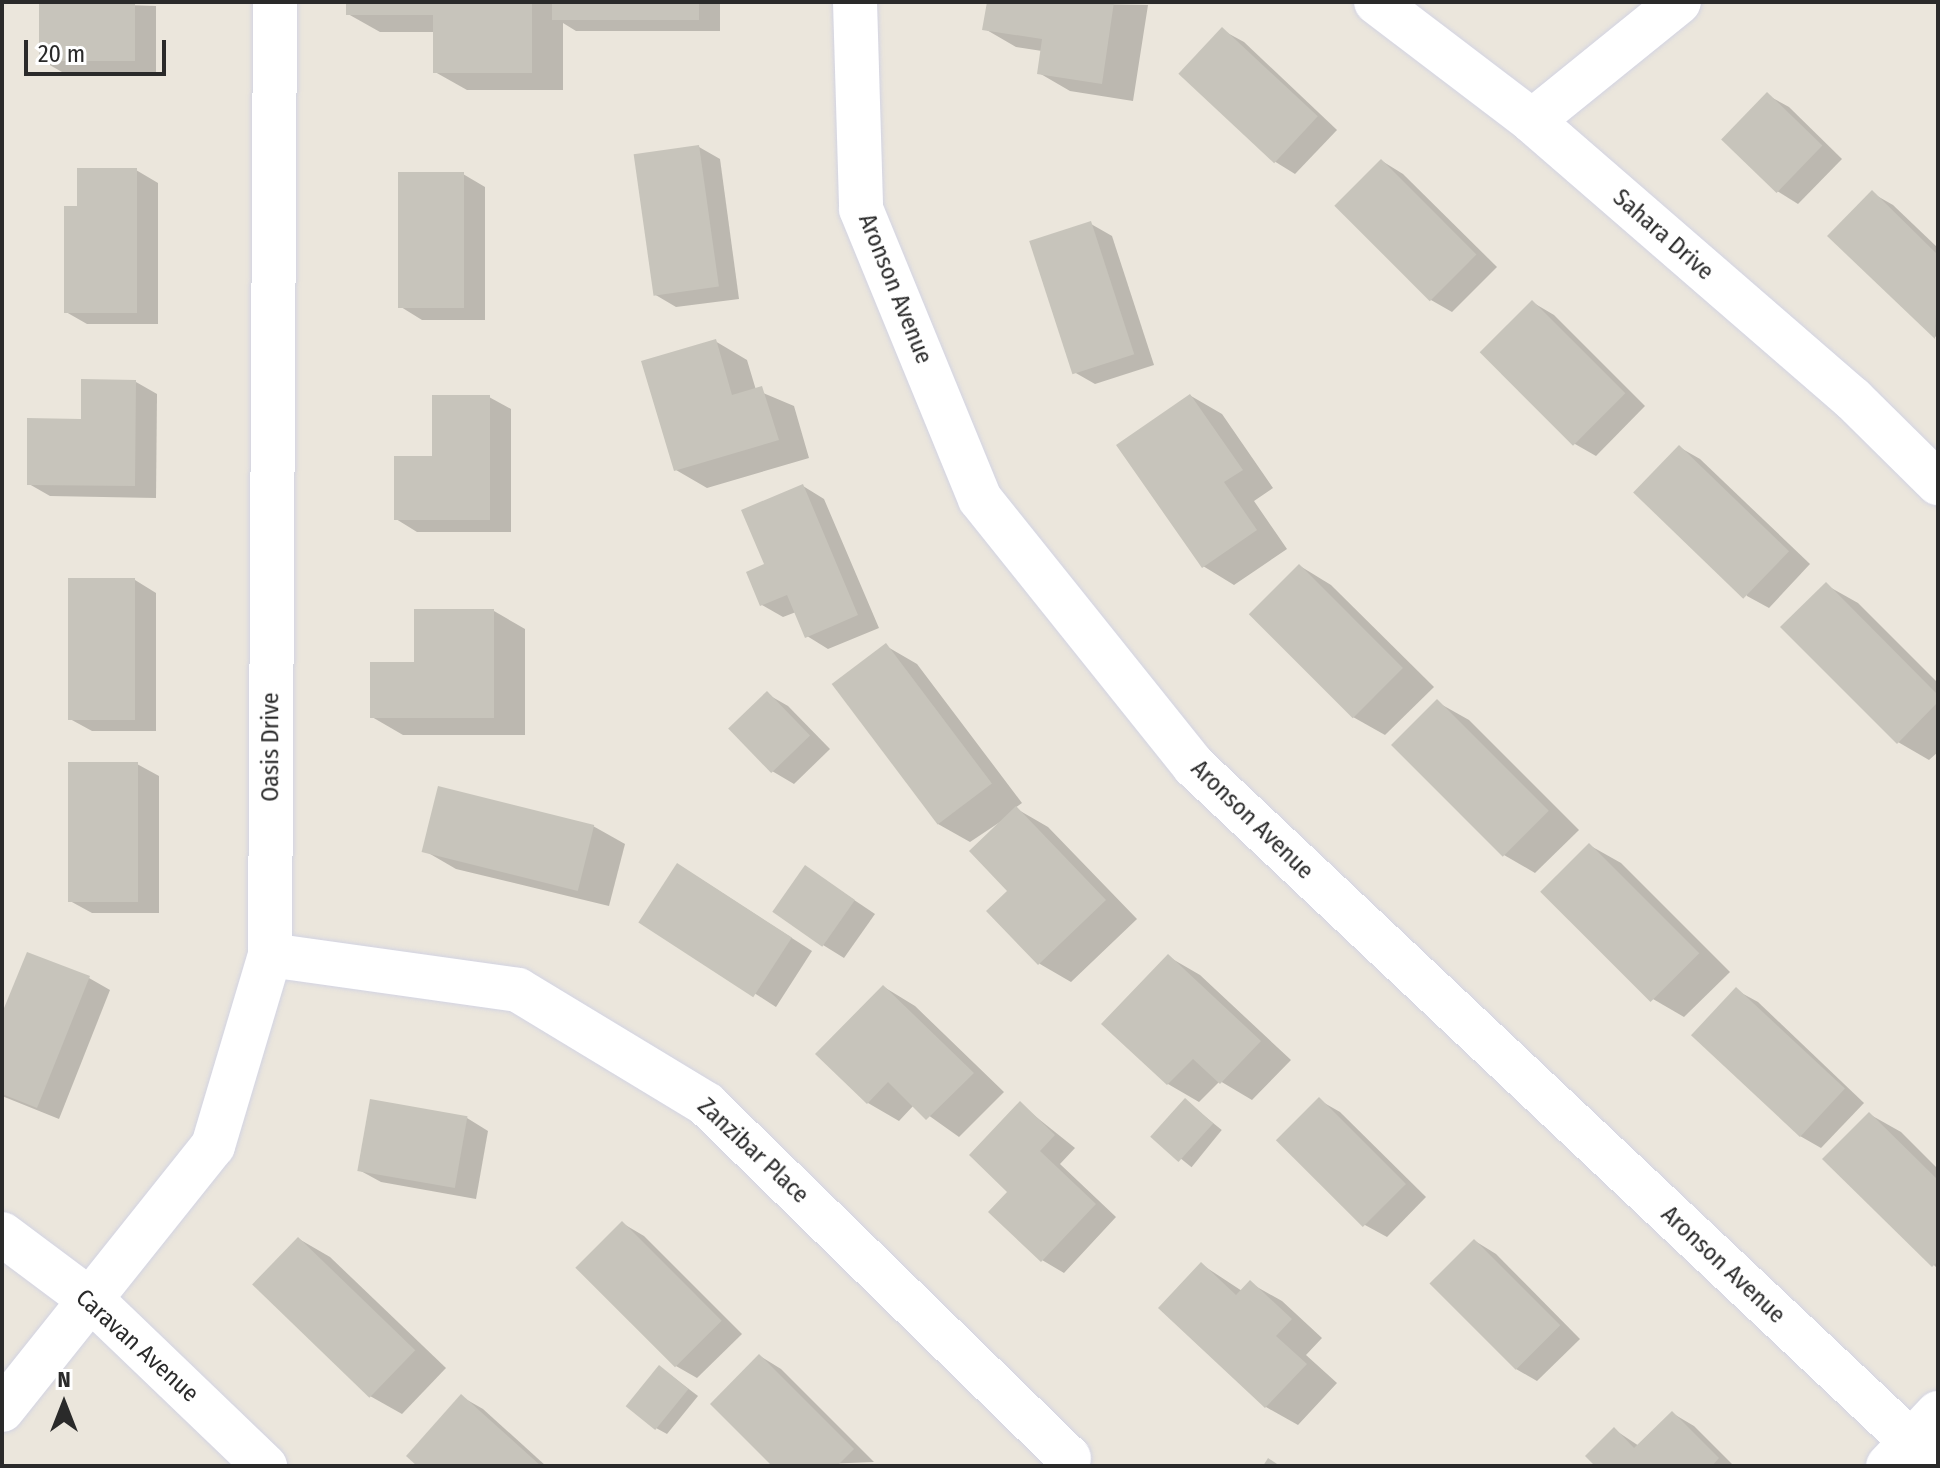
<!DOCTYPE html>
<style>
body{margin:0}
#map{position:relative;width:1940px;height:1468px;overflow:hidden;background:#ebe6dc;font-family:"Fira Sans Condensed",sans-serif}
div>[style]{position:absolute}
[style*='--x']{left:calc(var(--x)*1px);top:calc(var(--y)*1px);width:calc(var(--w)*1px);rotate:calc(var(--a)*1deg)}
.shadow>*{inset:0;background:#0003;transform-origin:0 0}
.building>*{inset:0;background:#c7c4bb;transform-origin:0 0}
.roads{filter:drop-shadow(0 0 2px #d2d3e2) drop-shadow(0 0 2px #d2d3e2)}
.minor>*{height:44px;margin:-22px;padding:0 22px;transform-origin:22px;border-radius:22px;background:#fff}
.secondary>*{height:44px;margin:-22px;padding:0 22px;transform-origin:22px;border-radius:22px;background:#fff}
span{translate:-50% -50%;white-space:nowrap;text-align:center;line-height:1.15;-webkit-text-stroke:6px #fff;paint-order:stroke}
.street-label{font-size:24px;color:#2a2a2a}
.frame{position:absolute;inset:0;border:4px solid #2a2a2a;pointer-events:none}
.north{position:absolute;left:24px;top:1364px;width:80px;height:80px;-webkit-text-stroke:6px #fff;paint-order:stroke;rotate:0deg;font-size:22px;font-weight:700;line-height:32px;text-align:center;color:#2a2a2a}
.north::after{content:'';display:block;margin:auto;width:28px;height:36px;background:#2a2a2a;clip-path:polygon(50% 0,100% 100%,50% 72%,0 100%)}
.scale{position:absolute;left:24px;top:40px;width:142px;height:36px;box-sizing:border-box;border:4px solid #2a2a2a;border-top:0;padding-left:10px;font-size:24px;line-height:28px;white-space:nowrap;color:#2a2a2a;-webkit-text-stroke:6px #fff;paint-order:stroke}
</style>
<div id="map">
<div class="shadow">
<i style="clip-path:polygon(41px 2px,156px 6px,156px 73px,62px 72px,41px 60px)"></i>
<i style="clip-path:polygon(348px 2px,720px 2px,720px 31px,576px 31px,563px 23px,563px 90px,467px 90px,435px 72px,435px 32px,380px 32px,348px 14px)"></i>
<i style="clip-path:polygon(989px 2px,1148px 5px,1133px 101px,1070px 91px,1039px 73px,1042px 51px,1016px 47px,985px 29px)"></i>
<i style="clip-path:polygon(1222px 30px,1244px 42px,1337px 130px,1295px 174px,1274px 161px)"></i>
<i style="clip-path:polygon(1767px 95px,1789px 107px,1842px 159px,1798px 204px,1777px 191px)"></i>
<i style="clip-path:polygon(699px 147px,720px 159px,739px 299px,676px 307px,654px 294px)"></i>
<i style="clip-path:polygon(1382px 161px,1403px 174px,1497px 267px,1452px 312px,1431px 300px,1337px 206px)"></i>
<i style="clip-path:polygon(136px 170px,158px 183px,158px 324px,87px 324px,66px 312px)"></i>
<i style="clip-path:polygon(463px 174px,485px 187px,485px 320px,422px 320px,401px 307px)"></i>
<i style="clip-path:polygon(1872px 193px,1893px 205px,1938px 248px,1938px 339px,1830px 236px)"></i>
<i style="clip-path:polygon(1091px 224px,1112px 236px,1154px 365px,1095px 384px,1074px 372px)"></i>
<i style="clip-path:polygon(1532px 302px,1554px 315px,1645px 406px,1596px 456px,1575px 444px,1483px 352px)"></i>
<i style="clip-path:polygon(715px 341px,747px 360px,756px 390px,794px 406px,809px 458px,707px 488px,676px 470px)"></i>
<i style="clip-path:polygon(136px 382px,157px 394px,156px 498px,50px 496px,29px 484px,83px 421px)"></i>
<i style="clip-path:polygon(1191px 396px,1222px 414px,1273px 488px,1254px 501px,1287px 549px,1234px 585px,1203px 566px)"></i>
<i style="clip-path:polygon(489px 397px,511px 409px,511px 532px,417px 532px,396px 519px,434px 458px)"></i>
<i style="clip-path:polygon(1679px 447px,1700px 459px,1810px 564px,1769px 608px,1747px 596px)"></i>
<i style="clip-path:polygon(803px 486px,824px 499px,879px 628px,828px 649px,807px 636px,796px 612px,783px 617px,762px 605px,766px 565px)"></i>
<i style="clip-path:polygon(1300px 566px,1331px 585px,1434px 687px,1385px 735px,1353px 717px)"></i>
<i style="clip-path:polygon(135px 580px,156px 593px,156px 731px,92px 731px,70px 719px)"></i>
<i style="clip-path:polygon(1826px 585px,1858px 603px,1938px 683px,1938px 752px,1929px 760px,1898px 742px)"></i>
<i style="clip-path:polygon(494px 611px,525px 629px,525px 735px,403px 735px,372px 717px)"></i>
<i style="clip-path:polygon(886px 646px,917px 664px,1022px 803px,1015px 808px,1048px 827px,1137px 919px,1071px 982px,1040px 964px,989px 911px,1010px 891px,1009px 816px,970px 842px,938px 824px)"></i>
<i style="clip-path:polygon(767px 694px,788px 706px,830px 749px,794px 784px,772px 771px)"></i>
<i style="clip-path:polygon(1437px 702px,1469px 720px,1579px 830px,1535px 873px,1504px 855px)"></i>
<i style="clip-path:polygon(137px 764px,159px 776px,159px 913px,92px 913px,70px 901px)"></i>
<i style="clip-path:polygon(593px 826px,625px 844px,609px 906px,456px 869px,425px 851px)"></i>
<i style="clip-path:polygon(1589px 845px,1621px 863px,1730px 972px,1684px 1017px,1653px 999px)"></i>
<i style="clip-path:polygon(805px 867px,875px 914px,844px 958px,823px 945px)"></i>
<i style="clip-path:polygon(699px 878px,812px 951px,776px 1007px,641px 921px)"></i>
<i style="clip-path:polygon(1169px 957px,1200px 975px,1291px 1060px,1252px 1100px,1220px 1081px,1199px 1102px,1168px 1084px)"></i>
<i style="clip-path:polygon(89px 978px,110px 990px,59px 1119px,2px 1096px,2px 1019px)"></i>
<i style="clip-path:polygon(884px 987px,915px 1006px,1004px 1092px,959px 1137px,914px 1105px,899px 1121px,868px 1103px)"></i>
<i style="clip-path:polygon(1736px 990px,1758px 1002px,1864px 1103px,1821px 1148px,1800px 1136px)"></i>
<i style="clip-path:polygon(1319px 1100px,1340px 1112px,1426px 1197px,1387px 1237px,1365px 1225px,1280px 1141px)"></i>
<i style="left:1186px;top:1101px;width:46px;height:48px;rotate:39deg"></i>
<i style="clip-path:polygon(1020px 1104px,1075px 1148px,1060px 1164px,1116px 1217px,1064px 1273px,1042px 1260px,1010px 1192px)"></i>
<i style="clip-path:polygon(1869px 1114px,1901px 1132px,1938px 1169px,1938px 1269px,1825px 1159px)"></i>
<i style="clip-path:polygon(467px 1118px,488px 1131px,476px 1199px,381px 1182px,359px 1170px)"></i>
<i style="clip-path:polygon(622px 1223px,644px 1236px,742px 1334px,697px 1378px,676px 1366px)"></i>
<i style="clip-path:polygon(299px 1239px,330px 1257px,446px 1368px,402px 1414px,370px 1396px,255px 1285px)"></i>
<i style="clip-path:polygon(1475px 1241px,1496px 1254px,1580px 1339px,1537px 1381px,1516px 1369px)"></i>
<i style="clip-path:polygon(1201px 1264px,1242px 1291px,1250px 1283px,1282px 1301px,1322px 1338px,1306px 1355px,1337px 1383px,1298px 1425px,1266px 1407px,1161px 1308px)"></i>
<i style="clip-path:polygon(760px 1356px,781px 1369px,874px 1462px,775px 1466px)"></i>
<i style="clip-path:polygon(660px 1367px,698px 1396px,667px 1434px,656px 1428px)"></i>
<i style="clip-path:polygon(462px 1397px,483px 1409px,546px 1466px,420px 1466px)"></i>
<i style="clip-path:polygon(1672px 1413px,1694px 1426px,1734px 1466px,1598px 1466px,1615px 1430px,1639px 1446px)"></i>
</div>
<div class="building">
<i style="left:39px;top:2px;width:96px;height:59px"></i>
<i style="clip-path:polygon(346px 2px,532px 2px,532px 73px,433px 73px,433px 15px,346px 15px)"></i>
<i style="left:552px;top:2px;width:147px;height:18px"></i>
<i style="clip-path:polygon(987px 2px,1114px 2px,1102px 84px,1037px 74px,1042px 39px,982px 30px)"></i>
<i style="left:1222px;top:27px;width:131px;height:64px;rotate:43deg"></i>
<i style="left:1767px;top:92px;width:77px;height:66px;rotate:44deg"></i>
<i style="left:699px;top:145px;width:143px;height:66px;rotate:82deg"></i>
<i style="left:1381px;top:159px;width:135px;height:66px;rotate:45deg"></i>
<i style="clip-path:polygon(77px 168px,137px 168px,137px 313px,64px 313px,64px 206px,77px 206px)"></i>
<i style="left:398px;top:172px;width:66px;height:136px"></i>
<i style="clip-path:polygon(1872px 190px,1938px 255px,1935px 339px,1827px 236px)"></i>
<i style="left:1091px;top:221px;width:140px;height:65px;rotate:72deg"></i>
<i style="left:1532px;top:300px;width:132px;height:74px;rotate:45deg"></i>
<i style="clip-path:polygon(716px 339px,732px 395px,762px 386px,779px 440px,674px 471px,641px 361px)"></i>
<i style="clip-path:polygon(81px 379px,136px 380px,135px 486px,27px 485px,27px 418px,81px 419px)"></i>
<i style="clip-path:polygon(1190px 394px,1243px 470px,1224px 482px,1257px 530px,1202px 568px,1116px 445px)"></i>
<i style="clip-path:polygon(432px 395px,490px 395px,490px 520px,394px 520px,394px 456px,432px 456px)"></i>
<i style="left:1679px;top:445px;width:153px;height:66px;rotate:44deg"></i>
<i style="clip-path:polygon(803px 484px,858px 615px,805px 638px,787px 595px,760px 606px,746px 572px,764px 564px,741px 510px)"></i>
<i style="left:1299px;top:564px;width:147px;height:71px;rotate:45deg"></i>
<i style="left:68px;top:578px;width:67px;height:142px"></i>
<i style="clip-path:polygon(1826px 582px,1938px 695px,1938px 702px,1897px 744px,1780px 627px)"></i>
<i style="clip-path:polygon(414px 609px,494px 609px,494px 718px,370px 718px,370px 662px,414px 662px)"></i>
<i style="left:886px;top:643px;width:176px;height:68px;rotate:53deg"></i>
<i style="left:767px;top:691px;width:62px;height:54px;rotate:46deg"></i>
<i style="left:1437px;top:699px;width:158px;height:65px;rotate:45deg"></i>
<i style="left:68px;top:762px;width:70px;height:140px"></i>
<i style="left:438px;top:786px;width:161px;height:68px;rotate:14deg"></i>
<i style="clip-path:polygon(1016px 806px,1106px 900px,1038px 965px,986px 911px,1007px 891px,969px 851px)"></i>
<i style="left:1589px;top:843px;width:156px;height:69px;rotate:45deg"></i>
<i style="left:677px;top:863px;width:137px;height:71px;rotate:33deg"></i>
<i style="left:805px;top:865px;width:61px;height:57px;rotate:35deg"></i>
<i style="clip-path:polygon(27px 952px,90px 976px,37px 1108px,2px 1094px,2px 1013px)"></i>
<i style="clip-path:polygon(1168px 954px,1261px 1041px,1220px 1084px,1193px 1059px,1167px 1085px,1101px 1024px)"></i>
<i style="clip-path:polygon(883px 985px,974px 1073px,926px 1120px,888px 1082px,867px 1104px,815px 1054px)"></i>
<i style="left:1736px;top:987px;width:149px;height:66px;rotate:43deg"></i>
<i style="left:1319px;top:1097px;width:123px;height:61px;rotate:45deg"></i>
<i style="left:1185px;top:1098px;width:38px;height:52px;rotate:42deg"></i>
<i style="left:370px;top:1099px;width:99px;height:73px;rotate:10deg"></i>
<i style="clip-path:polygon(1020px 1101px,1055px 1135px,1040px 1151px,1096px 1204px,1041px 1262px,988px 1212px,1007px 1192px,969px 1155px)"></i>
<i style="clip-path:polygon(1869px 1112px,1938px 1180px,1938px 1261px,1932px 1267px,1822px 1159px)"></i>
<i style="left:622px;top:1221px;width:141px;height:66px;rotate:45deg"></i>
<i style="left:298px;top:1237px;width:163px;height:66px;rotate:44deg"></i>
<i style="left:1474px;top:1239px;width:122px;height:63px;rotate:45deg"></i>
<i style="clip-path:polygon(1201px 1262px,1236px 1295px,1250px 1280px,1292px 1319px,1276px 1336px,1307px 1364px,1265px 1408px,1158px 1308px)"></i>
<i style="clip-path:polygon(759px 1354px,854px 1449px,837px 1466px,772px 1466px,710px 1404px)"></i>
<i style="left:659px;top:1365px;width:38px;height:53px;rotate:39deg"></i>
<i style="clip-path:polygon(461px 1394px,541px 1466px,417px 1466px,406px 1456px)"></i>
<i style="clip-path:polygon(1672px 1411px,1719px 1458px,1712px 1466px,1595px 1466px,1585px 1456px,1614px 1427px,1634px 1448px)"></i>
<i style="clip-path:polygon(1268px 1458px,1280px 1466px,1263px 1466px)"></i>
</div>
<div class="roads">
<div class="minor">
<i style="--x:1376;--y:2;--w:196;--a:37.3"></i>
<i style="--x:1532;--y:121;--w:425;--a:40.9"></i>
<i style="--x:1853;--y:399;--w:120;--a:44.7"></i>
<i style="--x:1532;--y:121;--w:189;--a:-39"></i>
<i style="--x:270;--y:955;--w:250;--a:8"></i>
<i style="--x:518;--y:990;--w:220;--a:31.2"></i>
<i style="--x:706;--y:1104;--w:507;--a:44.28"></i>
<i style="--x:2;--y:1234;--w:119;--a:36.8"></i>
<i style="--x:97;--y:1305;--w:233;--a:43.8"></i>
<i style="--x:2;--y:1410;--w:338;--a:-51.4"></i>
<i style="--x:213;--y:1146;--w:199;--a:-73.4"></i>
<i style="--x:270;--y:955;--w:953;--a:-89.7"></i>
<i style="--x:1888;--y:1466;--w:73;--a:-46.7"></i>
</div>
<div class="secondary">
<i style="--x:855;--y:2;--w:207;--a:88.3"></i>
<i style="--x:861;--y:209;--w:313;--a:67.7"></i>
<i style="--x:980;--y:499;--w:342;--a:51.3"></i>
<i style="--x:1194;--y:766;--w:1021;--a:43.29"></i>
</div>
</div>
<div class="street-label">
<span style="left:1663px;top:235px;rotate:41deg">Sahara Drive</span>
<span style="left:895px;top:289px;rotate:68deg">Aronson Avenue</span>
<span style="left:271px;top:747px;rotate:-90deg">Oasis Drive</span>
<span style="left:1252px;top:820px;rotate:44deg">Aronson Avenue</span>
<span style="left:753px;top:1151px;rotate:43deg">Zanzibar Place</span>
<span style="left:1723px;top:1265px;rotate:43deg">Aronson Avenue</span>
<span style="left:137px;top:1346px;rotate:42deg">Caravan Avenue</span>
</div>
<div class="frame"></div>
<div class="north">N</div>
<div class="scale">20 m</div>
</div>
